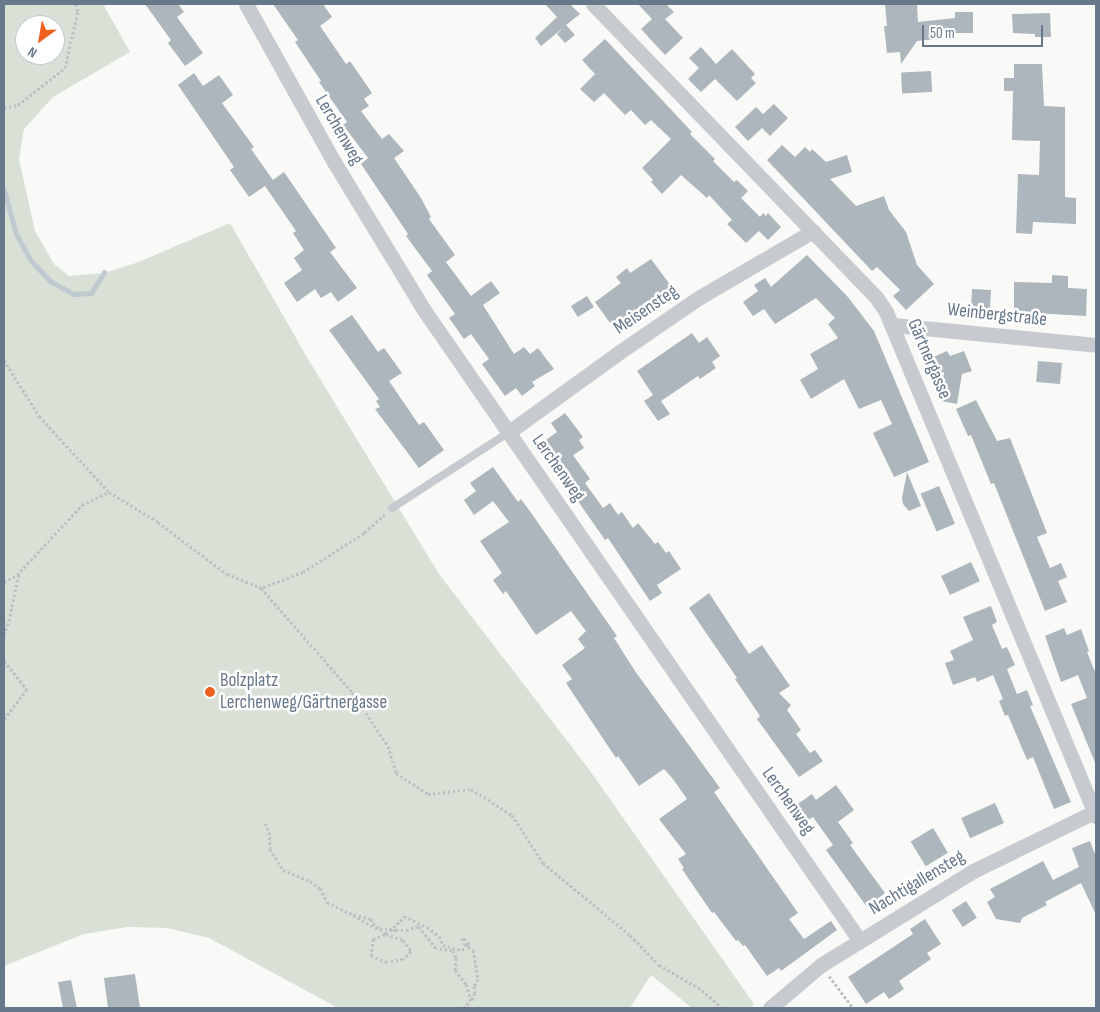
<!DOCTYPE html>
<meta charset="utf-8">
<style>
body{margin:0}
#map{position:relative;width:1100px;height:1012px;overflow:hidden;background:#f9faf7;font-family:"Sofia Sans Condensed",sans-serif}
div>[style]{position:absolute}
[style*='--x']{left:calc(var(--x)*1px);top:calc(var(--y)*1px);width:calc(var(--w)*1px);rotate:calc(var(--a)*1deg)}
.green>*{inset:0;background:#d9e0d6}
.stream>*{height:5px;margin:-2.5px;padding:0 2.5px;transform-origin:2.5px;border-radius:2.5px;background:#bfcad0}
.building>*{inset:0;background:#adb6bc;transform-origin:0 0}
.path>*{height:3px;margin-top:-1.5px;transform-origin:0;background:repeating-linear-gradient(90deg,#bec1c4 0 2.5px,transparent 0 5px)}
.service>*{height:8px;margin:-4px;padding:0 4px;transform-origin:4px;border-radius:4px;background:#c7cbcf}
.minor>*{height:15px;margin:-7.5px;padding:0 7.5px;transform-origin:7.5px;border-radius:7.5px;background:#c7cbcf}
.dots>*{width:14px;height:14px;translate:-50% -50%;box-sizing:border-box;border:2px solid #fff;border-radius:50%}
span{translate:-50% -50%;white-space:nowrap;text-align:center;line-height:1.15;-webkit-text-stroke:5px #fff;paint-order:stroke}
.street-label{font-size:19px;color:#66788a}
.poi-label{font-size:19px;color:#66788a}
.left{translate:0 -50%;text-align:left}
.frame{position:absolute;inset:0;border:5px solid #66788a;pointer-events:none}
.north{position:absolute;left:15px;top:15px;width:50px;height:50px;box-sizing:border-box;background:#fff;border:1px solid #c2c9d0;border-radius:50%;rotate:212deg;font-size:14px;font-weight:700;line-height:20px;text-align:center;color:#66788a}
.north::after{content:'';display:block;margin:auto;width:18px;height:22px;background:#f06120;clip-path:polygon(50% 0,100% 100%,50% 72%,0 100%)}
.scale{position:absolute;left:922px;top:25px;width:121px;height:22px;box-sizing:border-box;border:2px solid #66788a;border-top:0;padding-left:6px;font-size:15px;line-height:18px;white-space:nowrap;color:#66788a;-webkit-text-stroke:4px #fff;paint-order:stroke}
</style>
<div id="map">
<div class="green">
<i style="clip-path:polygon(evenodd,4px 4px,103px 4px,130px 52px,53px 97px,24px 129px,19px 159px,35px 231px,54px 264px,69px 276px,104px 273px,136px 263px,230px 223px,308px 359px,439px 574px,588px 768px,754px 1004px,750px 1008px,692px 1008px,651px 975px,630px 1008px,338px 1008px,209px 938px,167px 928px,128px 927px,84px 934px,4px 966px,4px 4px,25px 25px,55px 25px,55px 55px,25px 55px,25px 25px)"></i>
</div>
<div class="stream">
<i style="--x:4;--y:190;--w:46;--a:74.7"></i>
<i style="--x:16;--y:234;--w:31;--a:61"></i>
<i style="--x:31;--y:261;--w:28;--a:46"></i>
<i style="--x:50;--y:281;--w:26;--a:29"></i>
<i style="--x:73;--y:294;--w:18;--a:-3"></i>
<i style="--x:91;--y:293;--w:25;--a:-58"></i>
</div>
<div class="building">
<i style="clip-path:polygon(145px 4px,178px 4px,184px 12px,177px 17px,203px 53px,185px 66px,168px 43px,171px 40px)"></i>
<i style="clip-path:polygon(273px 4px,323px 4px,332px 17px,320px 26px,346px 64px,350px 61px,372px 93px,364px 99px,369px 106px,361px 111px,382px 139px,389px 134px,404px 151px,394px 158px,421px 198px,431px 217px,429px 219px,455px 255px,446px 262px,471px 296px,491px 281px,500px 293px,483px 305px,514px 354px,524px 347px,530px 354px,538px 348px,554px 369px,532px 382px,535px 386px,522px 396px,516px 388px,505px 396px,482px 364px,489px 359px,471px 334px,464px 339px,449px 318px,455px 314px,427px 275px,432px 271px,406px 236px,408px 234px,361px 164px,368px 158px,343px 125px,347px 122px,319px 82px,321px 81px,295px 42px,298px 40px)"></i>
<i style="clip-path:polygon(545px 4px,570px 4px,580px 14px,566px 25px,575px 35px,565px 43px,557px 34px,563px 28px,541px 46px,535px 38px,557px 17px)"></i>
<i style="clip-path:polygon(638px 4px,666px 4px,674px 12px,665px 19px,683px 38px,665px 55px,641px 29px,652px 19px)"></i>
<i style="clip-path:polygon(885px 4px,917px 4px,918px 22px,955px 18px,955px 12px,973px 12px,973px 33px,936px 33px,936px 39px,917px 41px,901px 64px,900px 52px,887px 53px,884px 26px,887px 26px)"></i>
<i style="clip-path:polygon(1050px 13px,1051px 37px,1035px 37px,1035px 34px,1013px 33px,1012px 14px)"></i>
<i style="clip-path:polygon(605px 39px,692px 132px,690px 134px,715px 159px,713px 161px,734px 182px,737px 180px,748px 191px,741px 198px,760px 217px,763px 213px,766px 216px,768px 213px,781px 227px,768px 240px,759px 231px,746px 243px,727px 224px,732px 220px,709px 195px,707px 198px,681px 175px,662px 194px,651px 182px,653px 180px,642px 168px,671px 139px,651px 120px,645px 125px,631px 110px,625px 115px,604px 93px,594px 102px,580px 89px,595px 74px,582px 60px)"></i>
<i style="clip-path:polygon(701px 47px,716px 64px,732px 49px,755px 74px,751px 78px,756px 83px,737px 101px,715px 79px,701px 92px,688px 79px,699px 68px,689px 58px)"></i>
<i style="clip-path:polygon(1014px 64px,1042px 64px,1044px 106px,1065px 107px,1065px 197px,1076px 198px,1076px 224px,1033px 222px,1032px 234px,1016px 233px,1018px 174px,1039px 175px,1040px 141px,1012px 140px,1013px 91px,1004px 91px,1004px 78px,1014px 78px)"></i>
<i style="left:931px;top:71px;width:21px;height:30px;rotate:87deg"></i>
<i style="clip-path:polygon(194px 73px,203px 86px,219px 75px,233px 95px,222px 103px,254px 147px,251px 149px,273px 180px,284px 172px,336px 248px,330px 252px,357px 288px,338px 302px,331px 292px,321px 298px,315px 289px,297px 302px,284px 283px,302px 270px,294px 258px,304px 250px,293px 233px,296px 231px,265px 186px,249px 197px,230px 170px,234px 167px,178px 85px)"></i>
<i style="clip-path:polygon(774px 104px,788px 118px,770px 136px,762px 128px,748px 141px,735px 127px,756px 107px,763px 114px)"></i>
<i style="clip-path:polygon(782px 145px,795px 157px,805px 147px,810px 152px,812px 149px,826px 162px,847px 155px,852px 172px,830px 179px,856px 206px,884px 196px,889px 210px,906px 232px,917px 265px,934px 284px,906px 310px,893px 296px,900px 290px,877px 267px,872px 271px,767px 160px)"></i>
<i style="clip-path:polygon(807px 255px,847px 296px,874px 331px,929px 462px,894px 477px,873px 433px,892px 424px,881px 400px,859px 409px,844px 379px,811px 399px,800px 380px,818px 369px,810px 354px,838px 338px,828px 324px,835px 318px,816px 298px,775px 324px,764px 309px,753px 316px,743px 302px,758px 291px,754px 285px,765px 278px,771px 287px)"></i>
<i style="clip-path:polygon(651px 259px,671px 286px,613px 327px,595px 302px,621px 283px,616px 277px,627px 268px,630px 273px)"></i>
<i style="clip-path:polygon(1052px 275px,1068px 276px,1068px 288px,1087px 289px,1086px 316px,1014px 312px,1014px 282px,1052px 283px)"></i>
<i style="left:972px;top:289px;width:19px;height:22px;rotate:3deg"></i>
<i style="left:587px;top:296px;width:13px;height:19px;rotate:58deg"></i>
<i style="clip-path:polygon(352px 315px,378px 352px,384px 348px,402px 373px,389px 381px,419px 425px,424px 422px,444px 450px,419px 468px,375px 409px,380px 407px,376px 401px,379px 399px,329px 330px)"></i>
<i style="clip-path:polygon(692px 333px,699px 343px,707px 337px,720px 356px,712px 362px,716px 368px,700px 379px,698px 376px,661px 401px,670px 414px,658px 421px,644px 401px,653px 395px,637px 371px)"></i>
<i style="clip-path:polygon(947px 351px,950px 356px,964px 351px,972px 371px,962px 374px,957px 404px,941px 401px,944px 372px,931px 377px,924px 361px)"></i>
<i style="left:1038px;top:361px;width:24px;height:21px;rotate:5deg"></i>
<i style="clip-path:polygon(976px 400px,997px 441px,1010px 438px,1047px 533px,1037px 537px,1050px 568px,1061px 563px,1067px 577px,1058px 581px,1067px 602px,1045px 611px,994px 483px,991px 484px,971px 435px,968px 436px,956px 409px)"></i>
<i style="clip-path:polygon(565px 413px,583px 437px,579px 440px,584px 448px,573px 455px,590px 479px,585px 483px,603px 508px,610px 503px,618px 515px,622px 512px,633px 528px,638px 523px,655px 544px,658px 542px,666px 553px,669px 551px,681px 569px,657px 585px,662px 593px,650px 601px,608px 538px,605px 540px,539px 445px,557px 432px,551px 423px)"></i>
<i style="clip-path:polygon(493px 467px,518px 502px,521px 499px,534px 517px,617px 636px,614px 638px,635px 671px,720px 788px,714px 792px,798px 913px,789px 919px,804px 939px,831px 921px,837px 930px,781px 971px,779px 968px,767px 976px,745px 945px,743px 946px,738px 940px,736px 941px,714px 912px,712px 913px,682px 869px,684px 868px,678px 859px,686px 854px,659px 819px,687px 799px,673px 779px,664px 769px,639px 786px,618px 756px,616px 758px,566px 683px,572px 679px,562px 665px,585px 648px,578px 639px,586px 631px,571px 611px,536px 635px,506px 591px,503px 594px,493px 580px,502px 573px,480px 541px,509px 522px,493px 501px,474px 515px,464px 500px,476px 491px,470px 483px)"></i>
<i style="clip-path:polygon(907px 472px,921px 506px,909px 511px,903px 504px,902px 498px)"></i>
<i style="left:939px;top:486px;width:41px;height:20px;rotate:67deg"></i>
<i style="left:971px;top:562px;width:21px;height:33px;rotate:65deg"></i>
<i style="clip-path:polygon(709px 593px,749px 654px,762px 645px,790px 686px,779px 693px,791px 705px,787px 710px,801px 730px,796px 734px,810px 753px,815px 750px,823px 761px,799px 777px,757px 719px,760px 716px,735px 679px,737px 678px,689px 608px)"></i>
<i style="clip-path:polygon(991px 606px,997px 622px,992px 625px,1002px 649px,1007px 647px,1015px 665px,1007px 669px,1017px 694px,1027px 690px,1033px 705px,1030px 706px,1071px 802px,1054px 809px,1033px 757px,1027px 760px,1008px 715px,1005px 716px,999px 701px,1003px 699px,993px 675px,977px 682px,975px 677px,953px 685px,945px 663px,954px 660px,950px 651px,973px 640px,963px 617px)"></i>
<i style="clip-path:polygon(1064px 628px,1067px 635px,1081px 629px,1089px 651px,1087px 652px,1096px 674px,1096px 765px,1071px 704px,1087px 698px,1078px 675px,1061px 682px,1045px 636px)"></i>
<i style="clip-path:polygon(836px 785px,854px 810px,838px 822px,853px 843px,850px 845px,885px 893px,867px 907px,826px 850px,833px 845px,813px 817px,806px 821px,795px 806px,812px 794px,816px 800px)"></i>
<i style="left:995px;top:803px;width:22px;height:37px;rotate:66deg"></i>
<i style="left:933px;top:828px;width:29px;height:26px;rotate:59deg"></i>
<i style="clip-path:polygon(1090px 841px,1096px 857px,1096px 915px,1081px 883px,1045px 902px,1047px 905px,1022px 918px,1020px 923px,996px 919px,987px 902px,995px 897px,990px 889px,1043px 861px,1053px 880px,1079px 867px,1072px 848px)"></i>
<i style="left:966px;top:901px;width:20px;height:17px;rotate:57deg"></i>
<i style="clip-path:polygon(925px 919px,941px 944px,927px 953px,931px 959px,899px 981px,904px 989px,889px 999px,884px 992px,866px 1004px,848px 977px,913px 934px,910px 929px)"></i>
<i style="clip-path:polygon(135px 974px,140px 1008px,108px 1008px,104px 978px)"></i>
<i style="clip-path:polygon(71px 980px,77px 1008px,63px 1008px,58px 982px)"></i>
</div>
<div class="path">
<i style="--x:4;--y:108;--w:14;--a:-12"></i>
<i style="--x:18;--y:105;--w:60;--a:-38.2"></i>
<i style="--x:65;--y:68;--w:58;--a:-77.2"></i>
<i style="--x:78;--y:11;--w:7;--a:-106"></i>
<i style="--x:4;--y:360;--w:66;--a:58"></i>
<i style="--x:39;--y:416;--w:103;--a:47.4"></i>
<i style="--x:385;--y:514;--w:28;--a:138"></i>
<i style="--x:364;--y:533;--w:72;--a:147.4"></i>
<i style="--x:303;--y:572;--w:45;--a:159.1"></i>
<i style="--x:261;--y:588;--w:138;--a:48.8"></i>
<i style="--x:352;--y:692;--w:65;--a:56.3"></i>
<i style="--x:388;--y:746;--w:28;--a:73"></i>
<i style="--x:396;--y:773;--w:38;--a:33"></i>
<i style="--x:428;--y:794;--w:43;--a:-6.6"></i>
<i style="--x:471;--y:789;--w:49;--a:32.4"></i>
<i style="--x:512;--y:815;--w:57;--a:57.1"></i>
<i style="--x:543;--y:863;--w:113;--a:39.6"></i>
<i style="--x:630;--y:935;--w:42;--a:46"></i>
<i style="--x:659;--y:965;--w:50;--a:30.2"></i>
<i style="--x:702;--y:990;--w:27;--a:42"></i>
<i style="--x:4;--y:582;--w:15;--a:-28"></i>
<i style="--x:17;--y:575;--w:96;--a:-47.1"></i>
<i style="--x:82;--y:505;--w:30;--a:-26"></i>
<i style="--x:109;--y:492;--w:57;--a:31.5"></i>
<i style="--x:158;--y:522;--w:86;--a:37"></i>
<i style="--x:227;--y:574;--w:37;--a:22"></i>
<i style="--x:4;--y:635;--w:15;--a:-70"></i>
<i style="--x:9;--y:621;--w:49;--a:-78.2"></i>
<i style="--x:4;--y:661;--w:36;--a:51"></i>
<i style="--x:27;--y:689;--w:39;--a:127"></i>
<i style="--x:265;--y:823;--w:10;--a:66"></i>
<i style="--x:269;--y:832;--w:17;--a:87"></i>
<i style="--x:270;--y:849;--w:25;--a:58"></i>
<i style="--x:283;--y:870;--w:29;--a:22"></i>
<i style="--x:310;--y:881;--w:12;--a:35"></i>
<i style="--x:320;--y:888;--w:16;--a:63"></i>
<i style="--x:327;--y:902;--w:25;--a:27"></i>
<i style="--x:349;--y:913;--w:23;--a:15"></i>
<i style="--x:371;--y:919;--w:4;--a:63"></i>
<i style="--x:373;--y:923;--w:9;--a:41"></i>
<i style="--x:380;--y:929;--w:8;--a:40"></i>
<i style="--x:386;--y:934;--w:5;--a:-37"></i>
<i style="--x:390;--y:931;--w:14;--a:-45"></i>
<i style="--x:400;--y:921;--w:6;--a:-51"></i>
<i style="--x:404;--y:916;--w:25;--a:26"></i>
<i style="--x:427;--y:927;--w:15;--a:37"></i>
<i style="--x:439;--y:936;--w:10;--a:66"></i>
<i style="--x:443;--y:945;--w:20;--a:15"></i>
<i style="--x:462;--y:950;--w:6;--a:-39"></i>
<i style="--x:467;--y:946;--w:3;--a:-45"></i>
<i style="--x:469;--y:944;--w:5;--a:-127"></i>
<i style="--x:466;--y:940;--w:4;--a:-153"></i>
<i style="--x:462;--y:938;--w:6;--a:72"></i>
<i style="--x:464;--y:944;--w:11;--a:34"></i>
<i style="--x:473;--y:950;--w:29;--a:80"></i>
<i style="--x:478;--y:979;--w:8;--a:120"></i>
<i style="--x:474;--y:986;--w:7;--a:82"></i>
<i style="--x:475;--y:993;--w:9;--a:117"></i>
<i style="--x:471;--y:1001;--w:18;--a:-106"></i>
<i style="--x:466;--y:984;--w:18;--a:-128"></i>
<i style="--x:455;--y:970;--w:13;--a:-86"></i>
<i style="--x:456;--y:957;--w:8;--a:-120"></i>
<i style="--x:452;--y:950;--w:16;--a:-173"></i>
<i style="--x:436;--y:948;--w:28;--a:-129"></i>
<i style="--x:418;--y:926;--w:11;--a:158"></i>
<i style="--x:408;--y:930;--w:12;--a:180"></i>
<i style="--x:396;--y:930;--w:4;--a:-166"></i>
<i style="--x:392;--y:929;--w:15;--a:180"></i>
<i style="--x:377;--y:929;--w:32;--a:-150"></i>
<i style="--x:386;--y:934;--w:18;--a:19"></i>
<i style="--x:403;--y:940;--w:14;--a:54"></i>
<i style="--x:411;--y:951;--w:11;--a:135"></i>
<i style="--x:403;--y:959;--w:16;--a:169"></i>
<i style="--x:387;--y:962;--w:17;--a:-159"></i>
<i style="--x:371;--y:956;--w:17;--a:-83"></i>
<i style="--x:373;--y:939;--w:14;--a:-21"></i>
<i style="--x:829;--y:976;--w:40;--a:53"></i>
<i style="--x:463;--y:1008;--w:9;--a:-41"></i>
</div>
<div class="service">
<i style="--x:392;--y:508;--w:140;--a:-33"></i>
</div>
<div class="minor">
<i style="--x:246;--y:4;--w:181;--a:60.9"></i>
<i style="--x:334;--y:162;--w:173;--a:58.7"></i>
<i style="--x:424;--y:310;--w:767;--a:55.36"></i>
<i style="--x:593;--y:4;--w:407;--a:46"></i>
<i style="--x:876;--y:297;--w:18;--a:56"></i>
<i style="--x:886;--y:312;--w:546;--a:67.38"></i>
<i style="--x:893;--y:325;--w:204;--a:5.6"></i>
<i style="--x:509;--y:432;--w:138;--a:-35.9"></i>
<i style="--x:621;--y:351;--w:96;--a:-34.4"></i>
<i style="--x:700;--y:297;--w:131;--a:-30.3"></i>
<i style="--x:770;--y:1008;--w:67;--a:-40.1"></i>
<i style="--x:821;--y:965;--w:179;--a:-31.7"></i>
<i style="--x:973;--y:871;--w:137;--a:-26"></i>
</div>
<div class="dots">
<i style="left:210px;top:692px;background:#f06120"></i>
</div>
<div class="street-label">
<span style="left:339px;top:130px;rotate:60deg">Lerchenweg</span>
<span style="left:646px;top:310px;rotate:-34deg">Meisensteg</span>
<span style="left:997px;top:315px;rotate:6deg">Weinbergstraße</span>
<span style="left:929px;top:359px;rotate:67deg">Gärtnergasse</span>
<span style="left:558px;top:468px;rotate:55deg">Lerchenweg</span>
<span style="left:788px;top:801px;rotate:55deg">Lerchenweg</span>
<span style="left:917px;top:883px;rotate:-31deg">Nachtigallensteg</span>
</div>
<div class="poi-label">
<span class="left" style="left:220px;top:692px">Bolzplatz<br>Lerchenweg/Gärtnergasse</span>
</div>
<div class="frame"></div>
<div class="north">N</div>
<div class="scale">50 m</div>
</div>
